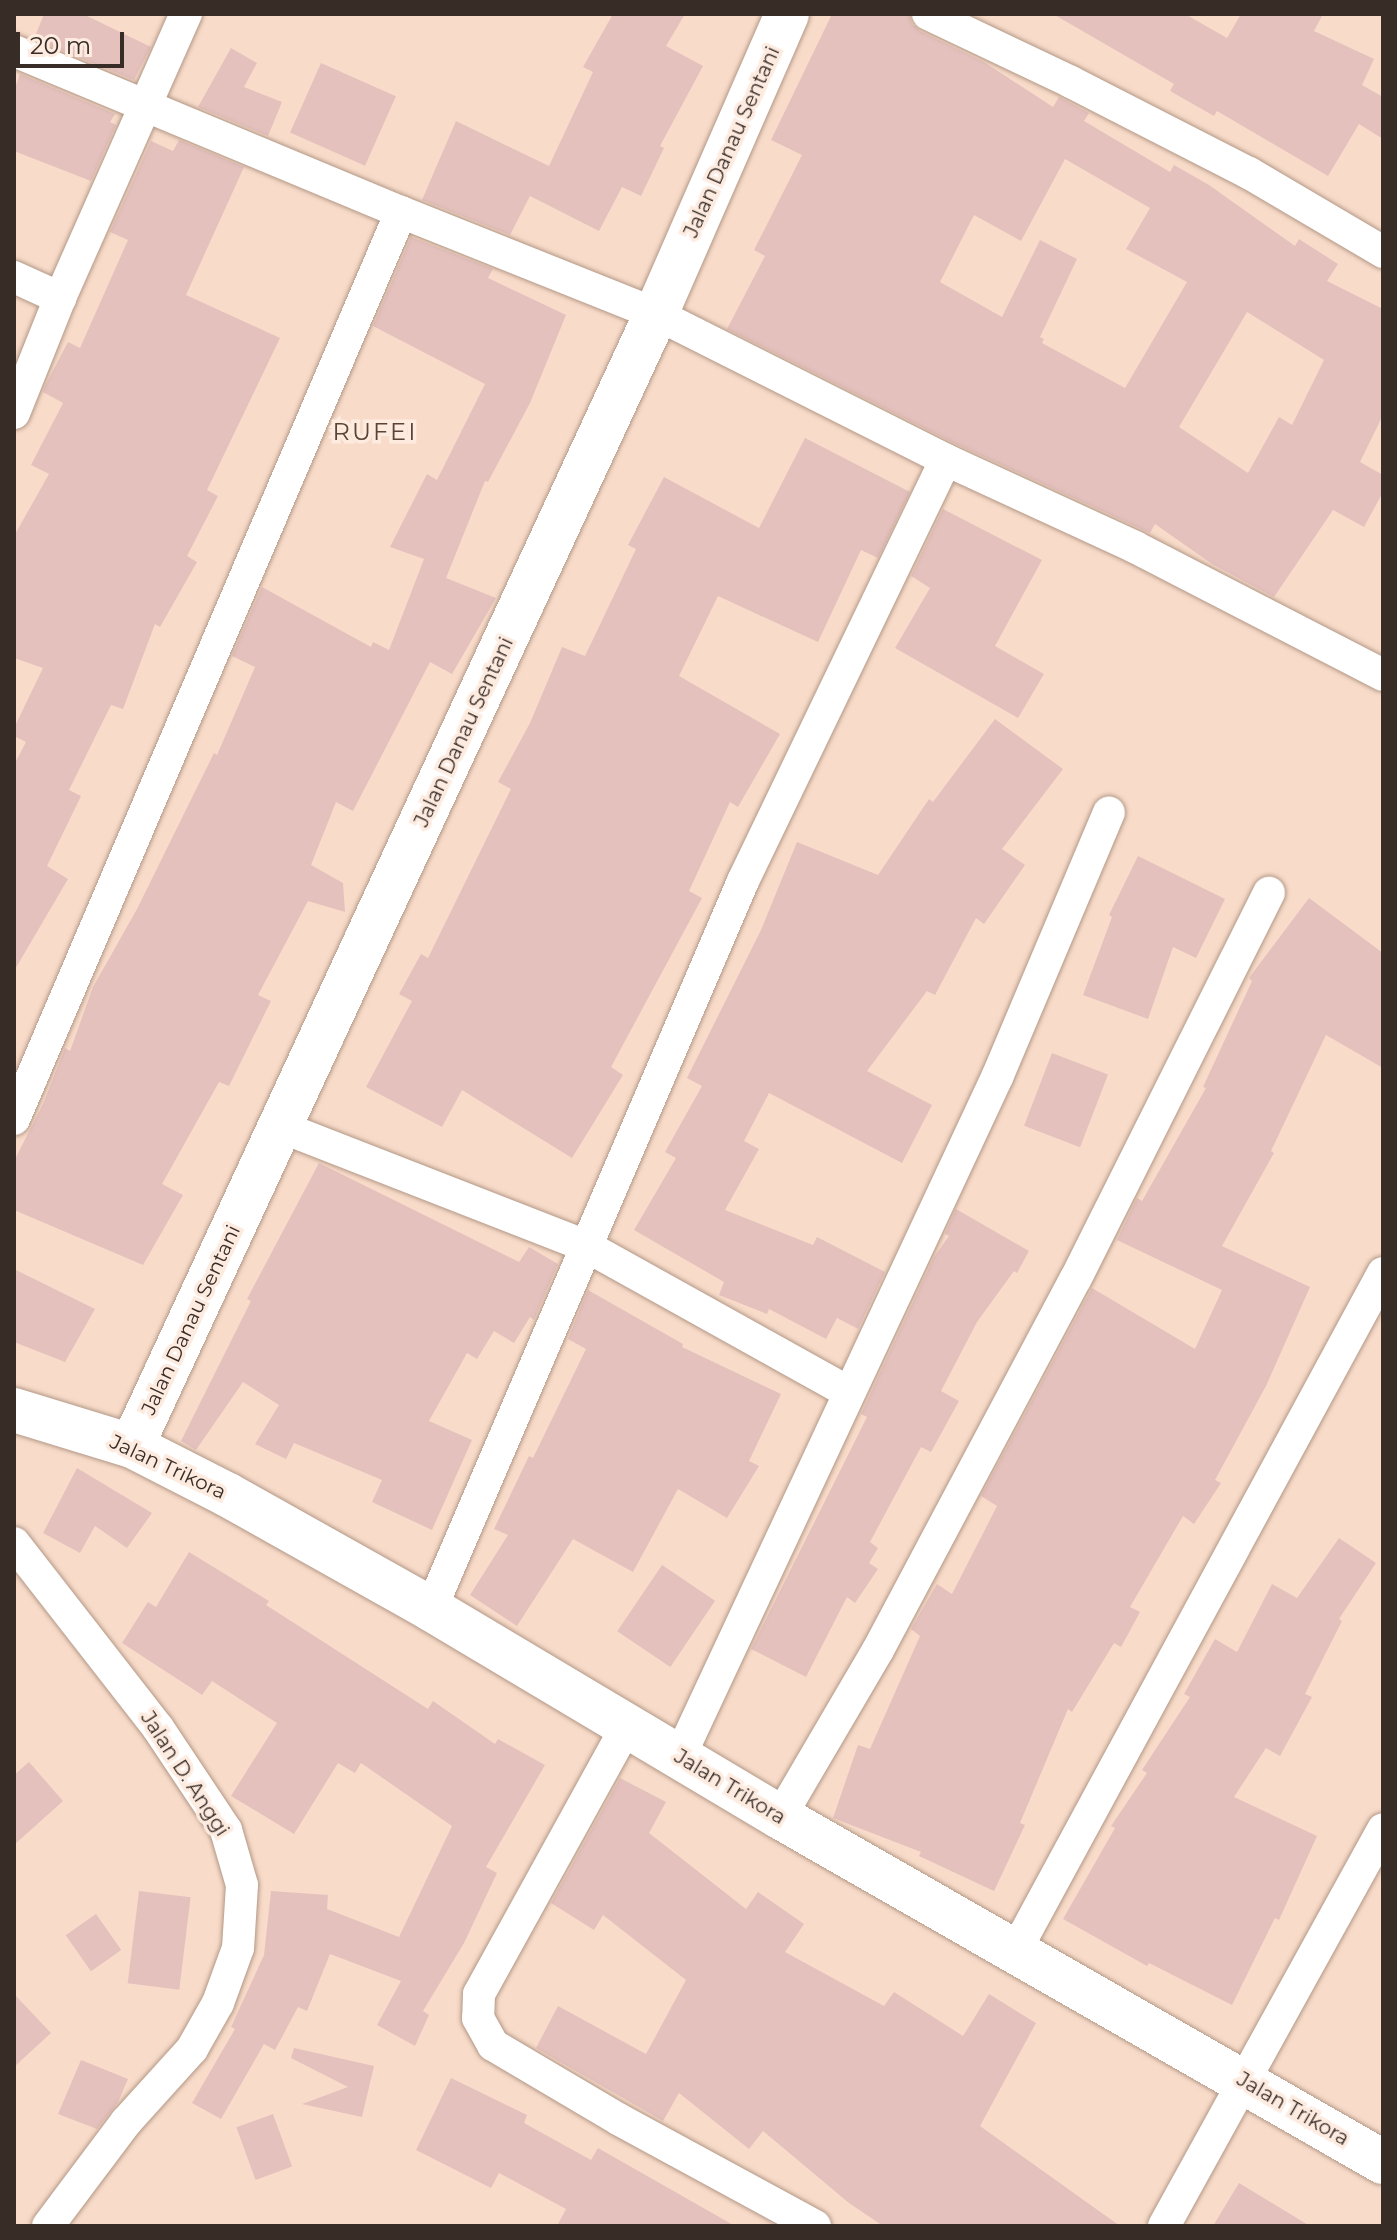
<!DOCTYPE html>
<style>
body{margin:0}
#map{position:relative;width:1397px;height:2240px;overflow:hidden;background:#f8dbc9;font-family:Montserrat,sans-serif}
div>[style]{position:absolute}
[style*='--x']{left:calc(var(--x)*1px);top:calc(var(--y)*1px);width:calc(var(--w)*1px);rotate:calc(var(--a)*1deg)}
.building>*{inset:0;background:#e5c1be;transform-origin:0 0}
.roads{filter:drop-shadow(0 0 2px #b39887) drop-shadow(0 0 2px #b39887)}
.street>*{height:32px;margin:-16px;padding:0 16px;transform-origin:16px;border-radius:16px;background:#fff}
.secondary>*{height:44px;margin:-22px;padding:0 22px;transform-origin:22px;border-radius:22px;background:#fff}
span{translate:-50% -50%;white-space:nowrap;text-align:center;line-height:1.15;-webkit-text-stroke:7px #fdebe0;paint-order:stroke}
.street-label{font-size:20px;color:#372c26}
.quarter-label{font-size:24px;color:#5c4435;letter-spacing:2px}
.frame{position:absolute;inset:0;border:16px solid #372c26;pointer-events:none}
.scale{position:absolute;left:16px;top:32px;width:108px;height:36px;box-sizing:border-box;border:4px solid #372c26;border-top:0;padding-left:10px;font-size:24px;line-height:28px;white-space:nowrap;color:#372c26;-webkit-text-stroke:6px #fdebe0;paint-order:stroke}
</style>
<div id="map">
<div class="building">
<i style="clip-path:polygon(44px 14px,83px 14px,151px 47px,134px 80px,34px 39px)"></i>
<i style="clip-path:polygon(613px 14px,685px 14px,666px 46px,703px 66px,660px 146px,664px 148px,641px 196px,622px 187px,599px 231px,530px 196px,510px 235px,422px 200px,456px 121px,549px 166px,593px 72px,583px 67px)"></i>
<i style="clip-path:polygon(evenodd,832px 14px,909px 14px,912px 24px,920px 31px,984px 62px,1053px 107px,1059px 97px,1089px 113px,1084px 121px,1170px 172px,1174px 165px,1209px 185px,1295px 246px,1299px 239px,1338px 264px,1327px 281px,1383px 309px,1383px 415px,1360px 462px,1383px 475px,1383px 492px,1364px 527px,1333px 510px,1274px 597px,1212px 564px,1155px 524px,1150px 533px,954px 443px,727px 329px,765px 256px,754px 250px,802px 155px,771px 140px,832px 14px,1065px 159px,1150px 208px,1126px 249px,1187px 282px,1125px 388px,1042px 343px,1044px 339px,1040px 337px,1077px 259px,1040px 240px,1002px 317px,940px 282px,974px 215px,1021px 241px,1065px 159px,832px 14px,1247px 312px,1324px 360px,1292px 425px,1279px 417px,1248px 473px,1179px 427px,1247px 312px)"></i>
<i style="clip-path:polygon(1053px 14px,1185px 14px,1227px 38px,1241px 14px,1323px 14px,1314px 31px,1374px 59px,1362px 85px,1383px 97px,1383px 139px,1359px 124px,1328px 176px,1217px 111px,1214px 116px,1170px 91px,1174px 84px)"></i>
<i style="clip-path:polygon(231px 48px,257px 63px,244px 87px,282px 102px,268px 136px,198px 107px)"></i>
<i style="left:321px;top:63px;width:82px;height:76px;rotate:24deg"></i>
<i style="clip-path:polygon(20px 74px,115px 114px,110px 122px,116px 125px,91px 181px,14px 151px,14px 91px)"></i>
<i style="clip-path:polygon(179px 140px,244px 167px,186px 295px,280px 338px,207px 490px,218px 496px,187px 556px,197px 562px,160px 627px,155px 624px,123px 709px,111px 705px,69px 790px,81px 796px,47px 866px,68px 879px,14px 971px,14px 765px,26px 742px,14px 736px,14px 728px,43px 668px,14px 658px,14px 536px,49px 474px,31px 465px,63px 403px,43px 392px,45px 386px,68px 342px,80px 348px,128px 240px,110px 232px,151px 141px,173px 151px)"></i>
<i style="clip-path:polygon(411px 237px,493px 269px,488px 278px,566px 315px,530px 403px,488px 482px,485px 481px,446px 578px,496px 598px,452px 674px,430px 662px,353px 811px,336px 802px,311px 865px,343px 883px,345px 912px,308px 901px,258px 995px,271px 1001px,229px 1086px,219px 1082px,162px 1184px,183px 1195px,143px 1265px,14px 1210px,14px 1161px,43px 1104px,65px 1048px,70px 1051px,93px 987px,137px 909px,214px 753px,217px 755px,255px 667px,232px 656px,262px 587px,371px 647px,373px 642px,389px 650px,424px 559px,390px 547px,427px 474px,437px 480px,485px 384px,373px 326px)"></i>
<i style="clip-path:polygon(805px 438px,910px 492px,878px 558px,861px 550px,818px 642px,718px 596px,679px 676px,780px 734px,738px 807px,730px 802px,689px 891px,702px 898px,611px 1067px,623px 1075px,572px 1158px,462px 1090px,442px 1127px,366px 1087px,412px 1001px,399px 994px,421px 954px,428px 958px,511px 789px,498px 782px,530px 723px,562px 647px,585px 656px,636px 549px,628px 545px,664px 477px,759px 528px)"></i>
<i style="clip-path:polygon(943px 509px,1042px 560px,995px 646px,1044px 674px,1018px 718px,895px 648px,930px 588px,911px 576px)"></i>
<i style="clip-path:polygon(995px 719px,1063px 769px,1002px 849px,1025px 865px,984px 924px,976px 918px,935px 995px,927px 991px,867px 1071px,932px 1105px,902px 1163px,769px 1093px,744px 1141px,759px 1149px,725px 1210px,813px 1245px,817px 1237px,885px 1272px,858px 1329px,837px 1318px,826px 1339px,769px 1309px,767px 1314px,719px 1295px,724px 1282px,634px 1230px,676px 1158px,665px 1152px,702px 1086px,687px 1078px,761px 930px,797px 842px,878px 875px,929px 799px,933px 802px)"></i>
<i style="clip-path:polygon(1138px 856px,1225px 899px,1196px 958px,1173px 947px,1148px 1019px,1083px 995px,1112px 917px,1109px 915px)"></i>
<i style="clip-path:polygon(1309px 898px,1383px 953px,1383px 1068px,1326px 1035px,1271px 1151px,1274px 1153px,1222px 1246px,1310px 1287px,1266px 1386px,1215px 1480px,1221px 1483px,1194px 1524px,1183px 1516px,1130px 1607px,1140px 1612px,1121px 1647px,1114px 1643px,1072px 1712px,1068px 1709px,1020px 1823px,1025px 1825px,994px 1891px,919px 1856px,921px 1852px,833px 1818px,858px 1745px,870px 1749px,920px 1636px,911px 1629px,937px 1584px,952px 1594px,997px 1506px,981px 1496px,1092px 1288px,1195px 1349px,1222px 1290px,1117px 1240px,1137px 1198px,1142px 1201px,1206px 1088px,1203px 1087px,1252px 981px,1249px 978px)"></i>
<i style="left:1052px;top:1053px;width:60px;height:78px;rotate:21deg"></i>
<i style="clip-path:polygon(319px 1163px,519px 1262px,529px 1247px,558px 1264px,534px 1320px,530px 1317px,514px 1343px,494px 1331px,477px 1359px,467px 1353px,429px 1421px,472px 1440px,432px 1530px,372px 1502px,382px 1480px,294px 1443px,286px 1459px,255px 1444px,279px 1405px,243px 1382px,196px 1450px,181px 1441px,251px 1301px,247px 1299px)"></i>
<i style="clip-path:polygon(956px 1209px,1029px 1251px,1017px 1273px,1014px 1271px,977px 1322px,941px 1391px,959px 1401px,931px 1452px,921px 1447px,870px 1542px,878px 1548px,869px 1563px,878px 1569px,855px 1603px,847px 1597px,806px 1677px,751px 1649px,867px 1417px,861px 1414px,934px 1257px,949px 1236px,945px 1234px)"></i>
<i style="clip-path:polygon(14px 1269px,95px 1309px,65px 1362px,14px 1342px)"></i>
<i style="clip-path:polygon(588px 1290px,683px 1344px,682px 1347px,781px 1394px,749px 1461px,759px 1466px,727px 1518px,678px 1489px,633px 1572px,573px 1539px,517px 1626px,470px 1595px,508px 1535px,494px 1529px,529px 1456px,533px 1458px,586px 1349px,568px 1339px)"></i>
<i style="clip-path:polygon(77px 1468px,152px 1513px,127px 1548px,95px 1526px,80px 1553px,43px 1533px)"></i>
<i style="clip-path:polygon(1339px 1538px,1376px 1563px,1339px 1619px,1342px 1621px,1305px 1694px,1312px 1697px,1280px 1756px,1266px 1748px,1234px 1797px,1317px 1836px,1279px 1920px,1275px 1918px,1232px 2005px,1149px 1963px,1147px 1966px,1063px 1919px,1115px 1828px,1111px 1826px,1147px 1773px,1142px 1770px,1190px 1697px,1184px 1694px,1215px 1639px,1237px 1652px,1272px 1584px,1297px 1598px)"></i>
<i style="clip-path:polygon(189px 1552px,269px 1601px,266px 1605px,428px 1709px,433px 1701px,495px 1744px,498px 1739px,545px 1765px,486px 1867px,497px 1873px,464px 1943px,423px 2011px,429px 2015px,415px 2046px,377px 2025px,401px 1981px,330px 1954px,307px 2011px,298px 2007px,275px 2050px,264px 2044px,221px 2119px,192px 2103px,235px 2029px,231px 2027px,264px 1955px,271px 1891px,328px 1895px,327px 1909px,399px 1937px,452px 1826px,361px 1763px,355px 1773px,338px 1763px,294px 1834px,231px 1796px,277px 1723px,212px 1681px,202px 1695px,122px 1643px,148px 1602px,156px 1607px)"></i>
<i style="left:662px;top:1565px;width:64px;height:80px;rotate:34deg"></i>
<i style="clip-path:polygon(29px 1762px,63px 1801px,14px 1845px,14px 1775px)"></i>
<i style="clip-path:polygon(620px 1778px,666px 1802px,649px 1833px,746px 1909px,758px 1892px,804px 1924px,785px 1952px,884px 2006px,894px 1992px,963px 2036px,989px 1994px,1036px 2023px,980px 2126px,1120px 2226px,883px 2226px,849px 2203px,763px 2131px,749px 2149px,679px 2093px,663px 2121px,536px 2048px,558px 2006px,646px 2054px,686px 1980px,603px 1915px,594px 1930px,551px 1903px)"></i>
<i style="left:139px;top:1891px;width:52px;height:93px;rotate:7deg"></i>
<i style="left:96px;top:1914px;width:44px;height:37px;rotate:55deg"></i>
<i style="clip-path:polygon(14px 1994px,51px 2033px,14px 2067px)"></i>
<i style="clip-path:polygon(294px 2048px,374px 2066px,362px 2117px,302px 2104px,348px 2087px,291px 2058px)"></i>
<i style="clip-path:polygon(81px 2060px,128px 2079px,118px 2102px,97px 2129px,58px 2114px)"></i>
<i style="clip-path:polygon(451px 2078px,527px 2115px,524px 2123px,591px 2160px,598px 2148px,735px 2226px,557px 2226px,566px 2209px,499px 2173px,491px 2188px,416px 2150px)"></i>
<i style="left:273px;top:2114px;width:56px;height:39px;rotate:70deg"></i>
<i style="clip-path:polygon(1239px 2183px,1310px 2226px,1213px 2226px)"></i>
</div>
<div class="roads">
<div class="street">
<i style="--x:928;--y:14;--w:158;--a:25.4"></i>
<i style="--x:1071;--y:82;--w:200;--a:27.1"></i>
<i style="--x:1249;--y:173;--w:156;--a:30.5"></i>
<i style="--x:14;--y:51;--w:419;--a:22.6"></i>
<i style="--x:401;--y:212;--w:275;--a:21.8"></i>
<i style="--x:656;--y:314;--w:325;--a:26.7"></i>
<i style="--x:946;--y:460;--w:208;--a:24.7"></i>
<i style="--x:1135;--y:547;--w:279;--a:27.3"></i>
<i style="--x:14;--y:277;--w:51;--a:24.5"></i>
<i style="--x:14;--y:413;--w:124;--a:-68.2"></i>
<i style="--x:60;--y:298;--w:311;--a:-66.1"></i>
<i style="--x:14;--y:1119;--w:986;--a:-66.89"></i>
<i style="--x:281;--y:1127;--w:327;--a:21.3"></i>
<i style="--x:586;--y:1246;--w:300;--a:29.1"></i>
<i style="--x:14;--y:1543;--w:234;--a:52.1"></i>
<i style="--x:158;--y:1728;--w:123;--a:56.3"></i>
<i style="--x:226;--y:1830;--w:57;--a:73.8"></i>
<i style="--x:242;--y:1885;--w:63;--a:93.6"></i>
<i style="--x:238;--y:1948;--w:59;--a:110"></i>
<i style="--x:218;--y:2003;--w:53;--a:119.5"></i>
<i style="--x:192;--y:2049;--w:98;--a:132.1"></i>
<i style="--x:126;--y:2122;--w:130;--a:126.9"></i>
<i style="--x:431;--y:1609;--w:792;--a:-66.8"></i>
<i style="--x:743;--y:881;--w:467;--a:-64.3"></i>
<i style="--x:628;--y:1724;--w:308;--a:118.9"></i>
<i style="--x:479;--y:1994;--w:24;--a:92"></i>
<i style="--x:478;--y:2018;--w:31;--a:61"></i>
<i style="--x:493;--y:2045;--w:147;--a:30.6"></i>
<i style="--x:620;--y:2120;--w:222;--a:28.5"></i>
<i style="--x:679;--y:1758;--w:754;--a:-64.96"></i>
<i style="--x:998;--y:1075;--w:285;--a:-67.1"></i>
<i style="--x:780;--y:1817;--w:194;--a:-59.6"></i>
<i style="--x:878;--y:1650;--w:421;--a:-62"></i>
<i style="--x:1076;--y:1278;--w:431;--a:-63.4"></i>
<i style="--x:1016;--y:1950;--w:770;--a:-61.54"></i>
<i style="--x:1164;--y:2226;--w:453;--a:-61.1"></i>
</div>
<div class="secondary">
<i style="--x:14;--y:1410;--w:123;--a:17"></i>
<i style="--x:132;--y:1446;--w:108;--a:27"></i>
<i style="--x:228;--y:1495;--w:233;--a:29.3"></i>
<i style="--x:431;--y:1609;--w:406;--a:30.8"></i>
<i style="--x:780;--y:1817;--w:695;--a:29.78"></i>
<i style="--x:132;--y:1446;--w:1247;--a:-65.16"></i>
<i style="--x:656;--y:314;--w:327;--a:-66.4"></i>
</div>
</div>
<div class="street-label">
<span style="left:732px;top:142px;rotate:-66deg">Jalan Danau Sentani</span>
<span style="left:464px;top:732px;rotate:-65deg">Jalan Danau Sentani</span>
<span style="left:191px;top:1320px;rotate:-65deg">Jalan Danau Sentani</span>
<span style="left:168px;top:1467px;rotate:25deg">Jalan Trikora</span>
<span style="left:185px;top:1774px;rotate:57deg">Jalan D. Anggi</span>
<span style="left:730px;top:1787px;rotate:31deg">Jalan Trikora</span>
<span style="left:1293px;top:2109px;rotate:30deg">Jalan Trikora</span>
</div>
<div class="quarter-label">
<span style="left:375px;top:432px">RUFEI</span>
</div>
<div class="frame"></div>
<div class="scale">20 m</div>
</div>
